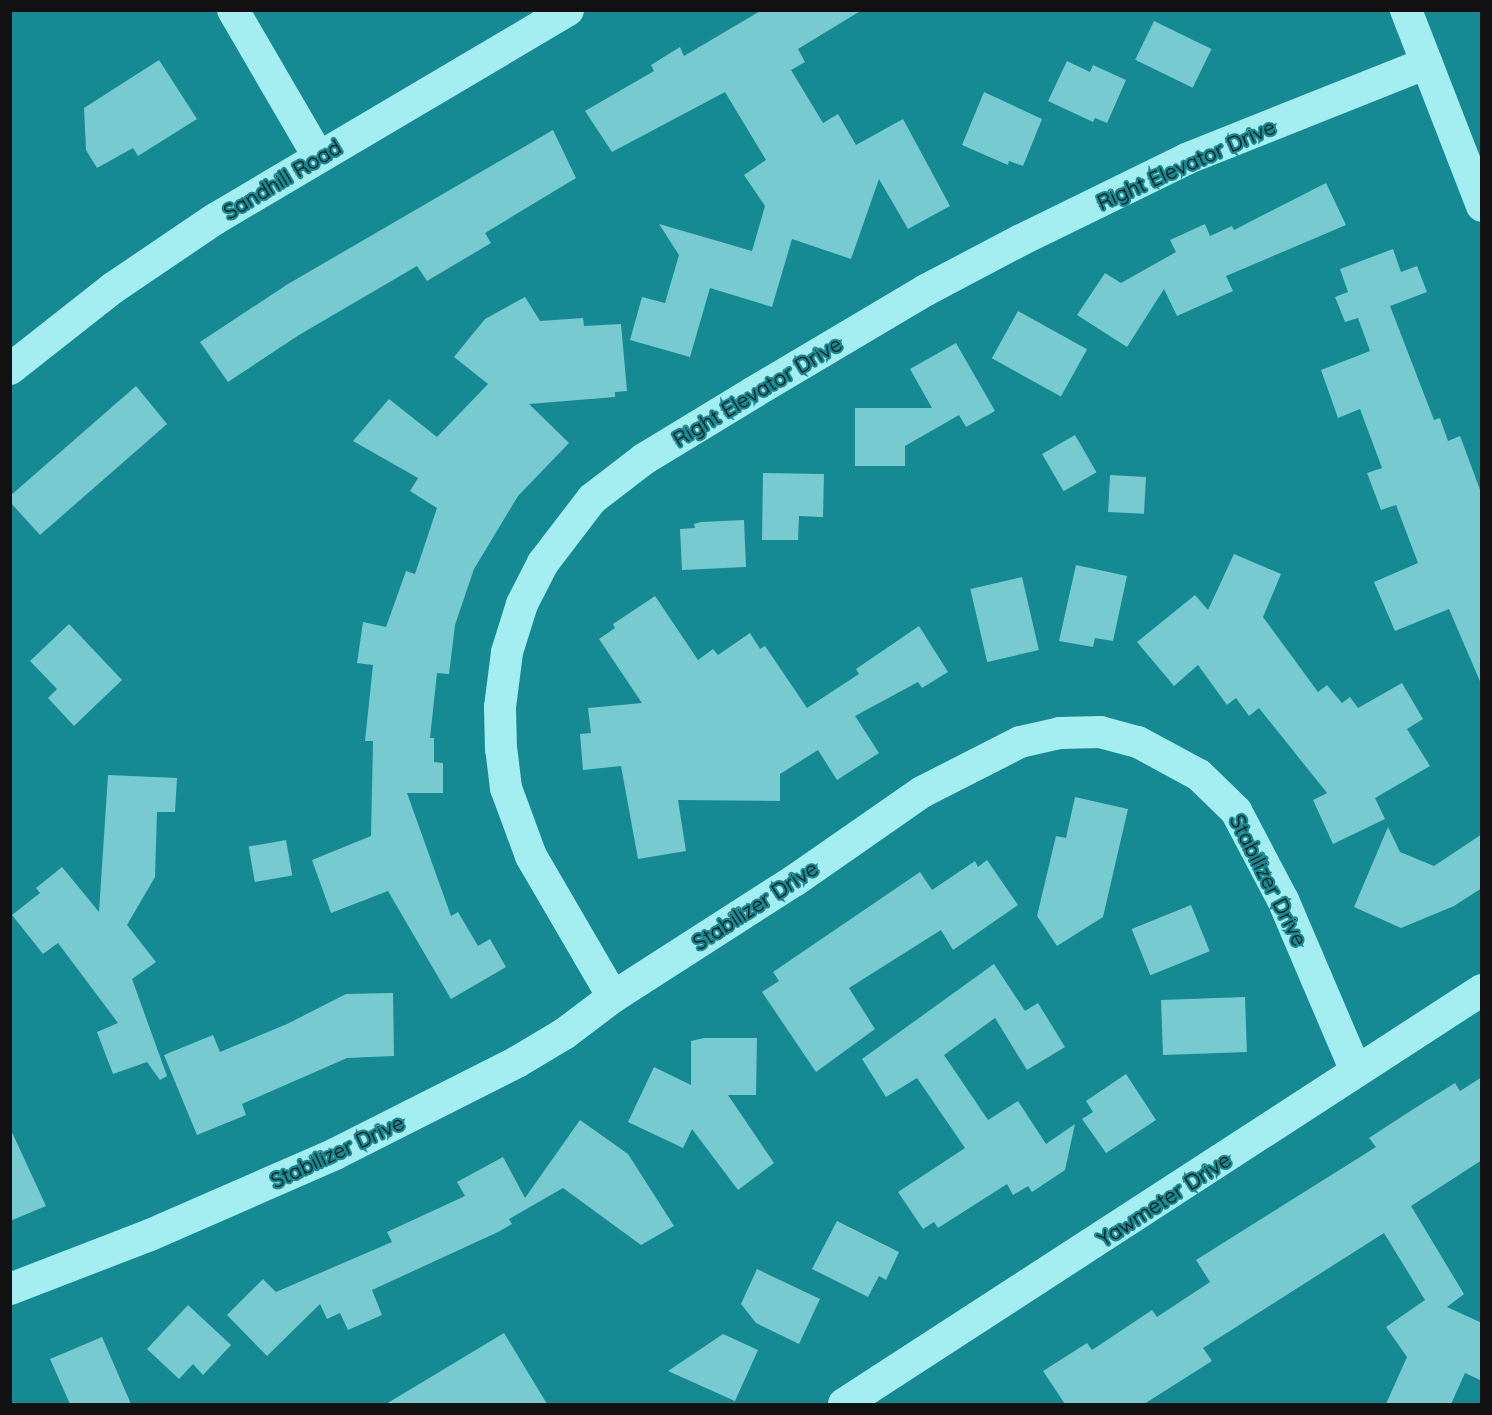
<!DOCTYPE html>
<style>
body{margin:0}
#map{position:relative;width:1492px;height:1415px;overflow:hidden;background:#158a93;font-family:Quicksand,sans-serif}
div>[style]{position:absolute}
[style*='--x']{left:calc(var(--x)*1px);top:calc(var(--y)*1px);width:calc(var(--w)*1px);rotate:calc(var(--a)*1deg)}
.building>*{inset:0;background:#77cacf;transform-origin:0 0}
.street>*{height:32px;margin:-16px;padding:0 16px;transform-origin:16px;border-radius:16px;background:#a4edf1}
span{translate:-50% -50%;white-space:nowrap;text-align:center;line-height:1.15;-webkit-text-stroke:4.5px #158a93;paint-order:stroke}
.street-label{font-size:21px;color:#111}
.frame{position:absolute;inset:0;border:12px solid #111;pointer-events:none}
</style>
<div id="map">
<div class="building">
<i style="clip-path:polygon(762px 10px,862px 10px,798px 49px,805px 62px,791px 70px,823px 123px,838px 114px,856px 145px,903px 119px,950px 206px,908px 229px,879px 179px,851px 259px,792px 239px,772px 307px,710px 288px,690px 357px,630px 340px,642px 297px,665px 303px,679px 255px,659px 224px,752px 251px,765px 206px,744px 175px,766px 160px,725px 92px,612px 152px,585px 111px,654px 71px,651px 65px,680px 47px,684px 56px)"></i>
<i style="left:1154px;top:21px;width:64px;height:43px;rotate:26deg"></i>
<i style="clip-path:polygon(159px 60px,197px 119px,138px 156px,133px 148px,97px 168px,86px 150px,84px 108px)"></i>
<i style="clip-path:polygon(1067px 61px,1090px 72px,1093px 65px,1126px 80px,1107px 123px,1095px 118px,1093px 122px,1048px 101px)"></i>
<i style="clip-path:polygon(984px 92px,1042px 119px,1023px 166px,1009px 161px,1008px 165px,962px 145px)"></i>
<i style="clip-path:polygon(553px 130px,576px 178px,485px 233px,491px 243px,427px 281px,417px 266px,299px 335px,228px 382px,200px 342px,288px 284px)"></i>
<i style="clip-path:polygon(1326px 183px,1346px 225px,1226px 276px,1233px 291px,1177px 316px,1164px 289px,1127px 347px,1077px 315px,1105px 273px,1121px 283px,1176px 252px,1170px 240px,1205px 224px,1210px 236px,1232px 226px,1234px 230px)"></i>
<i style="clip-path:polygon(1393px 249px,1401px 272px,1417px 266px,1427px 292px,1390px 306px,1434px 420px,1440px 418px,1448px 441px,1460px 436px,1482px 495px,1482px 686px,1449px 609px,1395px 631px,1374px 582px,1418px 563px,1396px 505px,1381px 510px,1367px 473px,1382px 468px,1360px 409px,1338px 418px,1321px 370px,1370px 351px,1358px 318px,1345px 322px,1335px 297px,1348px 292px,1340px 269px)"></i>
<i style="clip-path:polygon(525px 297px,540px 321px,583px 318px,584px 326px,621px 324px,627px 391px,615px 392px,615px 397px,529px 404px,569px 443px,518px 496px,474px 569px,455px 625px,449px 674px,437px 673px,430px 738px,434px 738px,434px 762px,443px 763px,443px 793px,407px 793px,451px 916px,458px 912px,478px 946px,490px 939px,506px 967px,451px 999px,388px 891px,331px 913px,312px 860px,371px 836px,373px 741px,365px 741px,373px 665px,357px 663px,363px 622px,386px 627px,406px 571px,415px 574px,437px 508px,410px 491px,418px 478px,353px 441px,389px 399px,437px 437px,488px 384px,454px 357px,485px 319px)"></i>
<i style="left:1018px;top:311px;width:79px;height:54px;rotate:29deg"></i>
<i style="clip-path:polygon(956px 343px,995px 411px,966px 427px,959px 415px,905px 446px,905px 466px,855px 466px,855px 408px,932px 408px,910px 369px)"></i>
<i style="clip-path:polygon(136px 386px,167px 424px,40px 535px,10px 502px,10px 496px)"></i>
<i style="left:1075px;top:435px;width:43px;height:38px;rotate:60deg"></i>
<i style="clip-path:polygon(763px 473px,824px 474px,823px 517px,799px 516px,798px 540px,762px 540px)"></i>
<i style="left:1110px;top:475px;width:36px;height:37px;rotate:3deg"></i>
<i style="clip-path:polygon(744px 520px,746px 567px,682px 570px,680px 529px,695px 528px,694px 524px,701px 522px)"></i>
<i style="clip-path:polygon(1234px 554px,1281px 574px,1263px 617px,1318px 692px,1327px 685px,1342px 703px,1350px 697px,1358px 708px,1402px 683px,1423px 719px,1407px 729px,1430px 766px,1375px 798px,1385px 819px,1333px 844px,1313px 800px,1327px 793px,1259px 708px,1249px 716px,1236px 698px,1227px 705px,1198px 665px,1174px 686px,1137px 642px,1195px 595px,1208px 610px)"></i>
<i style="clip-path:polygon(1076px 565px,1127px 576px,1113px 641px,1095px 638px,1093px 647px,1059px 641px)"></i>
<i style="left:1022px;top:577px;width:75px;height:53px;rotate:77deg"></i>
<i style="clip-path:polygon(655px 596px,698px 660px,713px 649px,718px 655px,750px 633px,760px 649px,765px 646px,807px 708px,859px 674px,856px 669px,919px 626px,948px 672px,922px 688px,918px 682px,855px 716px,879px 753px,837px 780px,818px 750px,780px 774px,780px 801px,678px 800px,686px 851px,638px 859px,621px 766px,583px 770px,580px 734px,591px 733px,588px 708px,642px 703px,599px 639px,615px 628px,613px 624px)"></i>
<i style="clip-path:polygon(69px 624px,122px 680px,74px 726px,48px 698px,57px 689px,30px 661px)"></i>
<i style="clip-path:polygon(108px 775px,177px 778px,175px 812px,157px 812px,155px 877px,127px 925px,156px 962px,132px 979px,167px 1076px,160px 1080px,147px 1062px,113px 1074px,97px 1032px,118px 1023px,58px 943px,43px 954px,12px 915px,40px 893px,36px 888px,62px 867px,99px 912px)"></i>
<i style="clip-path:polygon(1075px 797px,1128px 809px,1103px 917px,1057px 946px,1037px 916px,1056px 836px,1066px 838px)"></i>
<i style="clip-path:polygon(1388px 827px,1400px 852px,1434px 866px,1482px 834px,1482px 888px,1454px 906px,1401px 928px,1354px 907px)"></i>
<i style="left:286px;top:840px;width:36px;height:38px;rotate:80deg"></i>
<i style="clip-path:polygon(987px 860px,1018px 905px,953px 950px,941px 930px,849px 988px,875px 1029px,816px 1072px,762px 992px,779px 981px,773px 972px,920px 872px,932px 890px,975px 861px,978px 867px)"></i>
<i style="left:1191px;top:905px;width:50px;height:64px;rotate:68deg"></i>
<i style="clip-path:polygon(994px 964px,1025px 1011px,1038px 1003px,1065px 1047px,1027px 1070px,995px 1018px,944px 1055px,988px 1120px,1018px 1101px,1046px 1144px,1075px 1124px,1065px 1170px,1032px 1192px,1028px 1186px,1013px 1195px,1007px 1184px,938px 1228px,934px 1222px,923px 1229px,898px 1192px,965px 1148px,917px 1078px,886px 1097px,862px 1059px)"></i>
<i style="clip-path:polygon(393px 993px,394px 1056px,347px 1058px,242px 1104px,246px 1115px,197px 1135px,164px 1055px,213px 1035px,220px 1052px,287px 1024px,346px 994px)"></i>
<i style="left:1245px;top:997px;width:55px;height:84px;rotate:88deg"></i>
<i style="clip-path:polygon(704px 1038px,757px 1038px,756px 1095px,728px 1095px,774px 1163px,738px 1190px,692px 1129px,683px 1148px,628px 1122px,654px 1067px,691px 1085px,691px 1041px)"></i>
<i style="clip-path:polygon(1126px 1074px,1156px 1120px,1106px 1153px,1082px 1119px,1093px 1112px,1086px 1101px)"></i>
<i style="clip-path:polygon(1482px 1077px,1482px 1160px,1411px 1206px,1464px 1294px,1447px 1307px,1482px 1323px,1482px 1381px,1465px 1373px,1451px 1404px,1386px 1404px,1407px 1357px,1386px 1327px,1425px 1300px,1384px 1233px,1203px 1348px,1212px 1361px,1144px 1404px,1065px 1404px,1043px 1371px,1087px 1343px,1092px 1350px,1152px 1310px,1157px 1317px,1210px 1282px,1196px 1260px,1376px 1147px,1369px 1138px,1415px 1108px,1455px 1083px,1460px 1091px)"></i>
<i style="clip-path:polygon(580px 1120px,628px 1154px,674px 1226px,641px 1245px,563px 1188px,509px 1219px,512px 1224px,498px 1232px,372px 1290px,382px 1315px,348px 1330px,340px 1313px,327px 1319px,320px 1304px,267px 1356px,227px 1315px,263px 1279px,276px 1292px,392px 1242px,387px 1232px,465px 1196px,457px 1182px,503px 1157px,525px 1198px)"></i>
<i style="clip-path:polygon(10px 1128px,46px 1206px,10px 1221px)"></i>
<i style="clip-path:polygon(837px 1221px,899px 1252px,886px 1280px,879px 1276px,868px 1297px,812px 1269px)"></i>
<i style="clip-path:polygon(757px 1269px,820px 1299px,799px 1344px,756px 1323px,741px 1304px)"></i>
<i style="clip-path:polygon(188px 1305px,231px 1345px,203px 1375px,193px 1364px,179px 1379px,147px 1349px)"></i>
<i style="clip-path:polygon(504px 1333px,547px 1404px,386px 1404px)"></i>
<i style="clip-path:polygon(723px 1334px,758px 1350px,735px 1401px,668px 1371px)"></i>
<i style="clip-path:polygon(102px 1337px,131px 1404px,70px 1404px,50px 1359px)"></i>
</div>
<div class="street">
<i style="--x:233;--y:10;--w:169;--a:59.8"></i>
<i style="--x:1406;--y:10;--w:210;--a:68.8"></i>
<i style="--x:10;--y:369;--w:131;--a:-38.2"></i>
<i style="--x:113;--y:288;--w:123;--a:-34.1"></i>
<i style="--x:215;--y:219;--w:410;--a:-30.6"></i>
<i style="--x:613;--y:997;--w:163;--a:-120.2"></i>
<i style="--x:531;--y:856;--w:72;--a:-110.2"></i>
<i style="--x:506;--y:788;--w:39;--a:-97"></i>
<i style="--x:501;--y:749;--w:42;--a:-91.4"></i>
<i style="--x:500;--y:707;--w:55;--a:-82.7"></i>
<i style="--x:507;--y:652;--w:50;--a:-72.6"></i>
<i style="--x:522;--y:604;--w:46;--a:-62.9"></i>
<i style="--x:543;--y:563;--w:81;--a:-52.6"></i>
<i style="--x:592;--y:499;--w:66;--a:-37.6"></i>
<i style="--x:644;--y:459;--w:129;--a:-31.3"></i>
<i style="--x:754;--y:392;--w:200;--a:-30.7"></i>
<i style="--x:926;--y:290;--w:107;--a:-27.8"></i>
<i style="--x:1021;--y:240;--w:184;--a:-26.1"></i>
<i style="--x:1186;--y:159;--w:259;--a:-21.7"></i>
<i style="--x:10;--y:1289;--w:150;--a:-21.1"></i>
<i style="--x:150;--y:1235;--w:202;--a:-23.6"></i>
<i style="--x:335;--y:1154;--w:204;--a:-26.8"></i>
<i style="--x:517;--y:1062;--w:55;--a:-30.8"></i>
<i style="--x:564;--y:1034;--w:61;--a:-37.1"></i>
<i style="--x:613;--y:997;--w:215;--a:-32.7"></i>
<i style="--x:794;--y:881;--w:156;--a:-34.8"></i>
<i style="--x:922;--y:792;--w:110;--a:-27"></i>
<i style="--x:1020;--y:742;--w:41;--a:-12.7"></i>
<i style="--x:1060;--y:733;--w:40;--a:-1.4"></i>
<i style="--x:1100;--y:732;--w:39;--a:15"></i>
<i style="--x:1138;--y:742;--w:69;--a:28.4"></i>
<i style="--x:1199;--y:775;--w:52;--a:44.2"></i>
<i style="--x:1236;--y:811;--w:101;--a:62.2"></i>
<i style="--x:1283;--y:900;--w:186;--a:66.9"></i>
<i style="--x:844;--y:1404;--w:761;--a:-32.98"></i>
</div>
<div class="street-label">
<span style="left:1186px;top:164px;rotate:-24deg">Right Elevator Drive</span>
<span style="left:282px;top:179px;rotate:-31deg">Sandhill Road</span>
<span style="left:757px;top:391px;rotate:-31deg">Right Elevator Drive</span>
<span style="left:1269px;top:880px;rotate:63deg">Stabilizer Drive</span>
<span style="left:755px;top:905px;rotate:-33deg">Stabilizer Drive</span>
<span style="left:337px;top:1151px;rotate:-25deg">Stabilizer Drive</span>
<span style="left:1164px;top:1199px;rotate:-33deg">Yawmeter Drive</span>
</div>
<div class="frame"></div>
</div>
